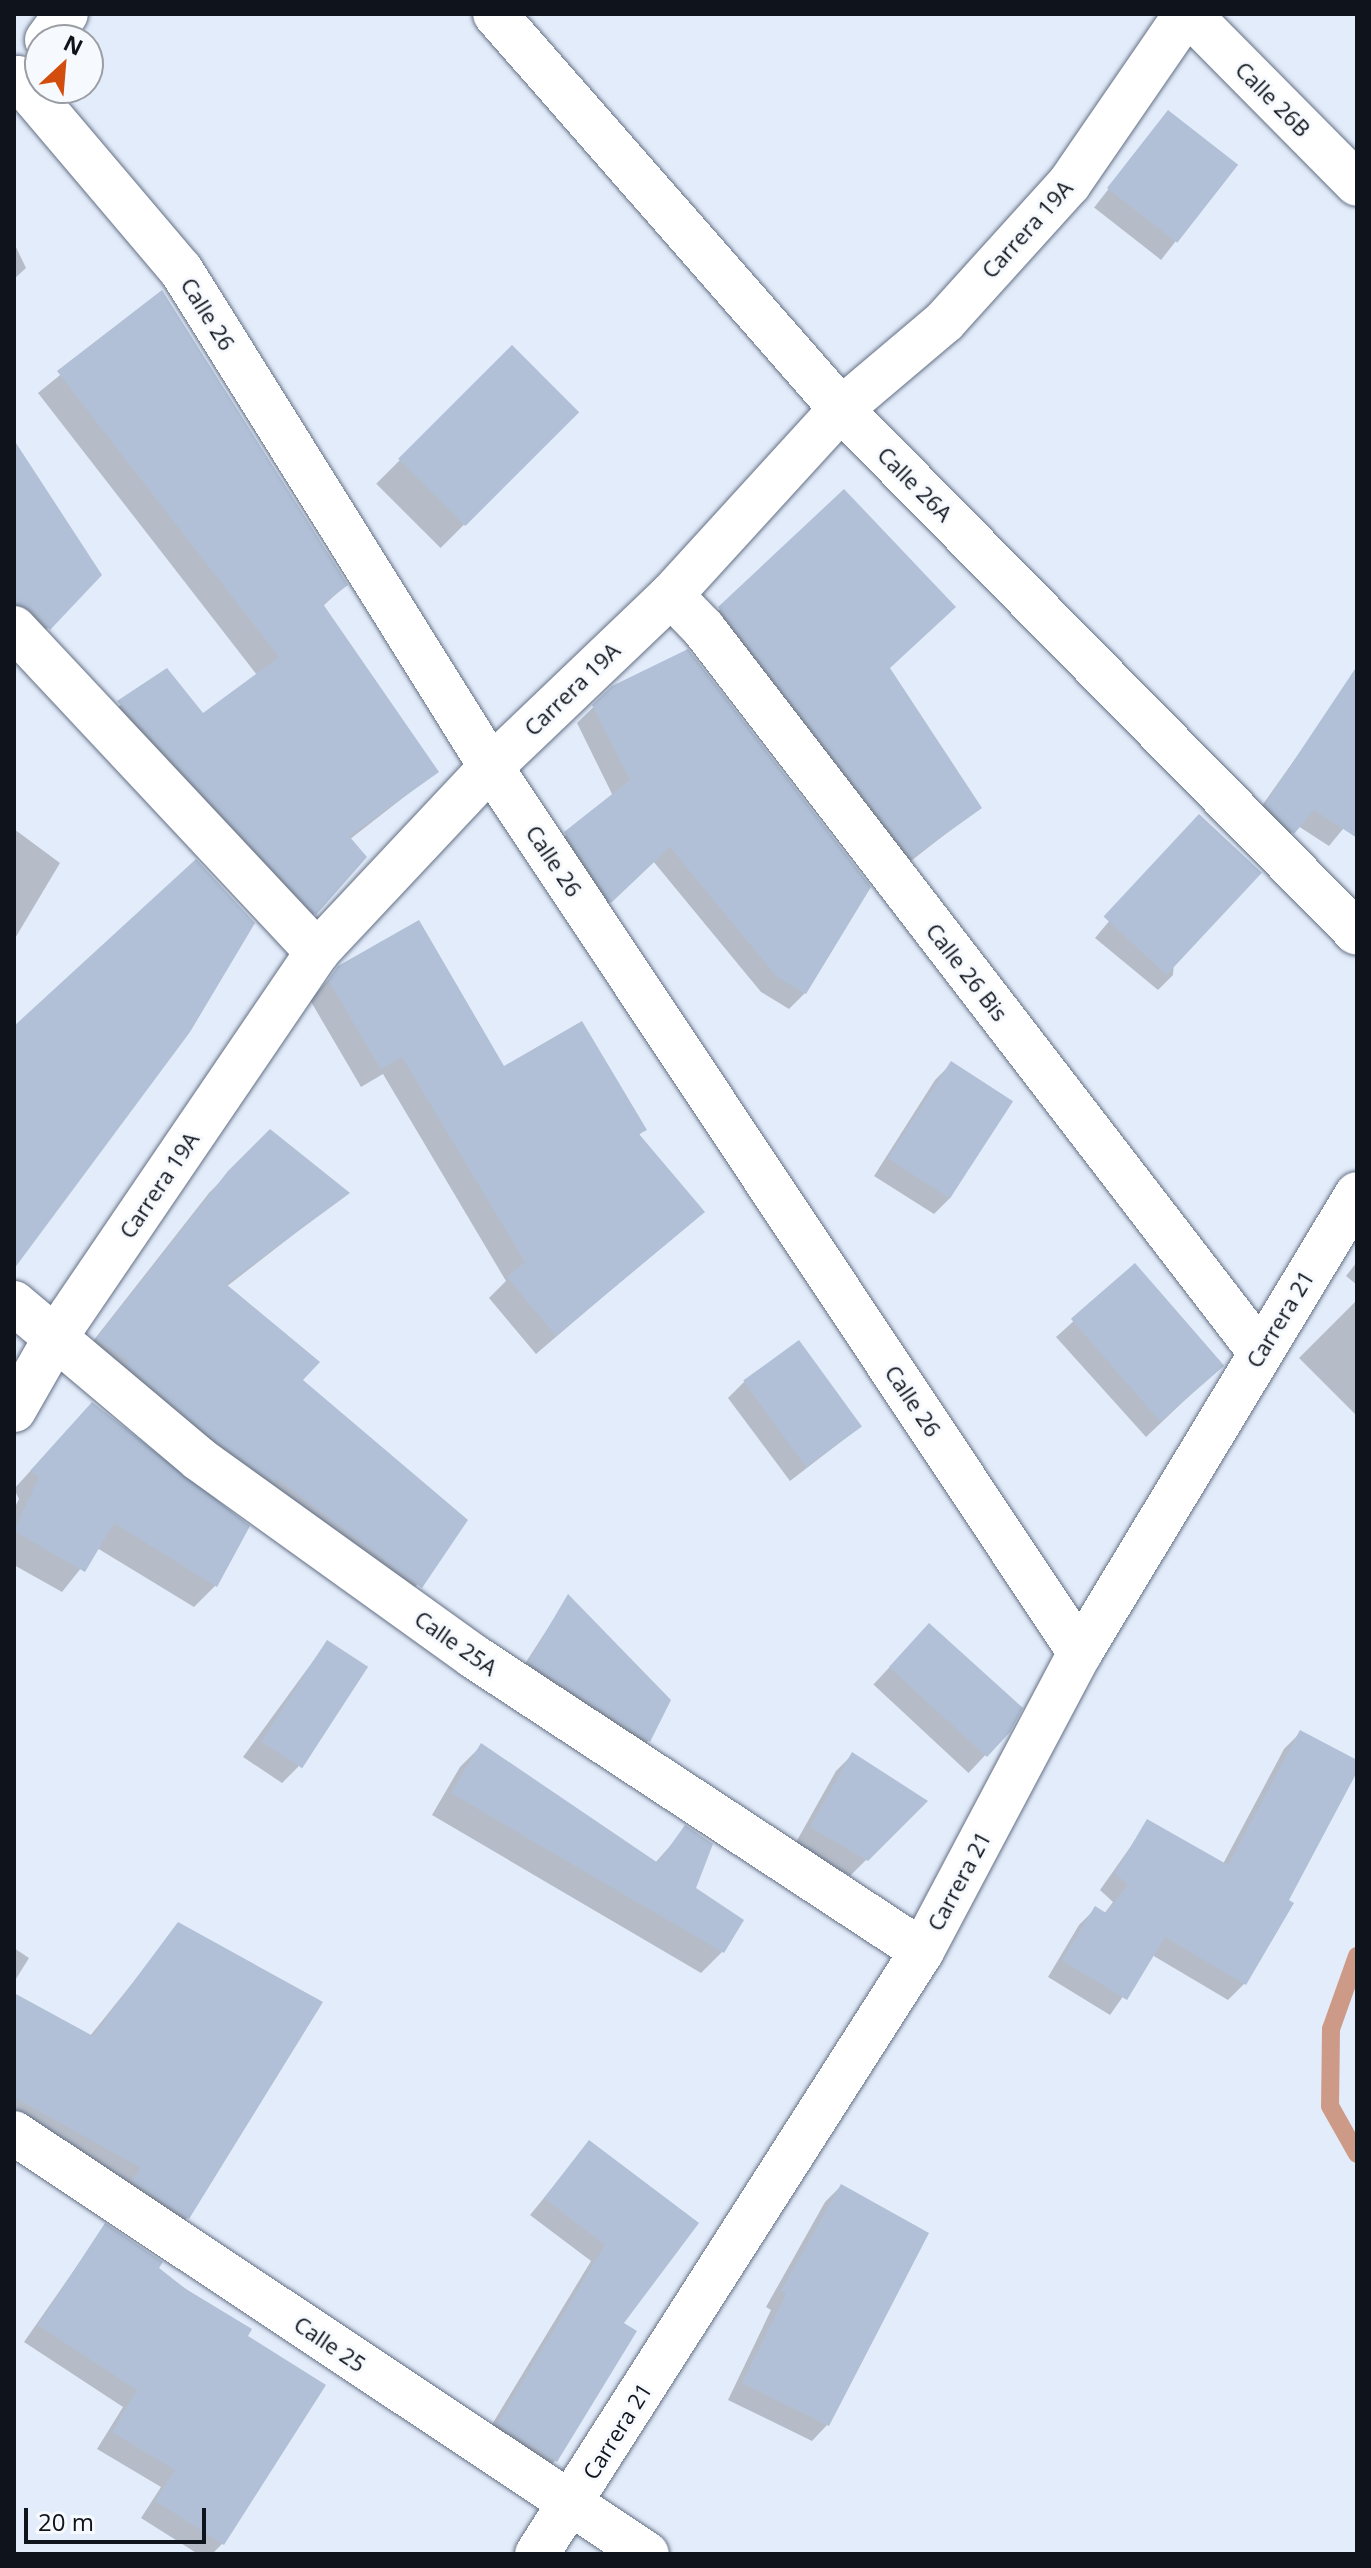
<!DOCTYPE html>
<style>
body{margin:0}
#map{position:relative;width:1371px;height:2568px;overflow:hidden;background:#e3ecfa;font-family:"Open Sans",sans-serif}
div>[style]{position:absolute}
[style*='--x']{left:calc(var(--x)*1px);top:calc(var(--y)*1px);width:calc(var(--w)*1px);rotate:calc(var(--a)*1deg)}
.shadow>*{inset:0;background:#0003;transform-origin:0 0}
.stream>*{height:18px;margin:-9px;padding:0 9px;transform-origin:9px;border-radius:9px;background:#cd9a88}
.building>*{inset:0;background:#b1c0d6;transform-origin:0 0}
.roads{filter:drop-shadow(0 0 2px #637085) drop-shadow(0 0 2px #637085)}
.street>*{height:44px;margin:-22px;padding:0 22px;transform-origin:22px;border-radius:22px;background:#fff}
span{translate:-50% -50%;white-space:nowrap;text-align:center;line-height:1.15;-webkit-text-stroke:6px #f6f9fd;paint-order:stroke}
.street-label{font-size:22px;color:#0f141c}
.frame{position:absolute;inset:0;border:16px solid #0f141c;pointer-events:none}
.north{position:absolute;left:24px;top:24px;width:80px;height:80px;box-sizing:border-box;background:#f6f9fd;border:2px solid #9a9da3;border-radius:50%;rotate:26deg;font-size:22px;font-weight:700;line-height:32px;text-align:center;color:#0f141c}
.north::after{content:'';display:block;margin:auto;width:28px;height:36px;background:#d34e0e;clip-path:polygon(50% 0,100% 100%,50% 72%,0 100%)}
.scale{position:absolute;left:24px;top:2508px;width:182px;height:36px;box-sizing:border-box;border:4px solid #0f141c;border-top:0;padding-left:10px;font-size:24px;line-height:28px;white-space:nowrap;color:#0f141c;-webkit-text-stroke:6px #f6f9fd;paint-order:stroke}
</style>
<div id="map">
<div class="shadow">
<i style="left:1168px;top:113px;width:85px;height:120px;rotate:38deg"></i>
<i style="clip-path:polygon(14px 243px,26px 268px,14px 279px)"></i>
<i style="clip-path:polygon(161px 293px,346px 585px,322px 607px,436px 772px,349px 840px,315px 913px,295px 933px,98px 722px,166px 671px,203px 716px,257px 675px,38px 393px)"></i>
<i style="left:512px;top:348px;width:91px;height:192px;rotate:45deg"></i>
<i style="clip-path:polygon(14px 444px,100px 574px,36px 640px,14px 604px)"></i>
<i style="clip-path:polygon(844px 491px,888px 668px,979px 808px,889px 878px,698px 630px)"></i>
<i style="clip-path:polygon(613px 688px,805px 993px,789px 1009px,761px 992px,653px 861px,594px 917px,549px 849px,613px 796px,577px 723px)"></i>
<i style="clip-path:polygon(1337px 700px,1357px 713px,1357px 812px,1329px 846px,1298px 826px,1277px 848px,1251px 821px)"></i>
<i style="clip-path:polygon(14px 829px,60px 863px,14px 940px)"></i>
<i style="clip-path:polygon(1183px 833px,1173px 975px,1158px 990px,1095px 938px)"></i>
<i style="clip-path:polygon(340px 967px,504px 1069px,645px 1129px,638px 1136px,702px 1212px,536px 1354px,489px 1298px,506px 1281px,383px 1074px,361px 1087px,310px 1000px)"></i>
<i style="clip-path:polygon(951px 1064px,1010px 1103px,950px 1198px,934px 1214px,874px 1176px,935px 1080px)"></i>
<i style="clip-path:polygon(270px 1132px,347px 1193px,226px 1287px,300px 1380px,465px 1521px,401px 1606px,79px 1359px,209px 1193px)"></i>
<i style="clip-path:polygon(1357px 1262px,1357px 1285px,1346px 1276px)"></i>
<i style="clip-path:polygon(1135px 1266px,1206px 1380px,1146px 1437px,1056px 1337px)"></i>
<i style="clip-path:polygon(1357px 1300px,1357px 1416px,1299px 1358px)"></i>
<i style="clip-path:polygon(744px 1382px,860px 1427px,790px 1481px,728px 1398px)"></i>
<i style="clip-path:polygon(71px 1426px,247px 1527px,215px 1586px,194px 1607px,97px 1548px,62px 1592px,14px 1565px,14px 1509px,19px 1499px,14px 1489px)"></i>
<i style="clip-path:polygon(568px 1597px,669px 1701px,648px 1741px,636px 1754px,517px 1676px)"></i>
<i style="clip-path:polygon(327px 1642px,298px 1767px,282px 1783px,243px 1757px)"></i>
<i style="left:913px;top:1642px;width:130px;height:58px;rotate:43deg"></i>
<i style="clip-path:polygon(1300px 1733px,1357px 1762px,1357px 1768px,1244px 1984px,1228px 2000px,1152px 1955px,1110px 2015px,1048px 1977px,1079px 1925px,1095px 1909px,1104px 1914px,1113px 1902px,1100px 1890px,1148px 1822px,1223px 1864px,1284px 1749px)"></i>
<i style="clip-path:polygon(481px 1746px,655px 1863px,686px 1828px,693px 1889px,722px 1952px,701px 1973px,432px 1815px,460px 1767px)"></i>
<i style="clip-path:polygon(852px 1755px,925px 1801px,850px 1876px,795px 1844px,836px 1771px)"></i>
<i style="clip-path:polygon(179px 1925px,320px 2002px,187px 2218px,167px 2239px,14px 2110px,14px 1995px,90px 2036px)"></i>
<i style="clip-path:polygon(14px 1948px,29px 1958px,14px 1982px)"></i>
<i style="clip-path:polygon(589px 2143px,621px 2324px,555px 2461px,539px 2477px,482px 2441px,591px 2261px,530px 2215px)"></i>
<i style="clip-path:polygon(841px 2186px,828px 2424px,812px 2441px,728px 2400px,771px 2310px,766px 2307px,825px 2202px)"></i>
<i style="clip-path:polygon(105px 2226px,246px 2336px,222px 2544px,212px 2554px,198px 2554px,141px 2518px,161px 2487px,97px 2449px,123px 2407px,24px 2342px)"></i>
</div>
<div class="stream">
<i style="--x:1357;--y:1956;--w:77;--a:109.6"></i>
<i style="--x:1331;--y:2029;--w:77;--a:90.7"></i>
<i style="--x:1330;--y:2106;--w:55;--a:60.6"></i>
</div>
<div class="building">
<i style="left:1168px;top:110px;width:89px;height:99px;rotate:38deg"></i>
<i style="clip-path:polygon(162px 290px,348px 585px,323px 604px,439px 772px,349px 836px,367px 857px,316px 915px,117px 701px,167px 668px,203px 713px,279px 657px,57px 371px)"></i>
<i style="left:512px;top:345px;width:95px;height:161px;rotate:45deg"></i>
<i style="clip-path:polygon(14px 440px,102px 575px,50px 630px,32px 610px,14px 603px)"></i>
<i style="clip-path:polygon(844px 489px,956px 607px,890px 668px,982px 808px,912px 858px,718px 607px)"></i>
<i style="clip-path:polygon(688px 649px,871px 887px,806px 994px,777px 977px,670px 847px,611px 903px,564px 832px,630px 780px,592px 705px,612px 686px)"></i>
<i style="clip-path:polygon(1357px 666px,1357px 838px,1314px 810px,1294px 834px,1265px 804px)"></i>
<i style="left:1199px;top:814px;width:86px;height:140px;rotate:43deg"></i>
<i style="clip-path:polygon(196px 859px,255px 923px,190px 1032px,14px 1269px,14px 1026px)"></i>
<i style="clip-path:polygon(419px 920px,504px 1066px,582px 1021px,647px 1130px,639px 1134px,705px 1212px,556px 1336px,507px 1277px,525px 1262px,402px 1057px,381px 1069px,328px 980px,338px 966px)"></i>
<i style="left:951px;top:1061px;width:74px;height:116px;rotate:33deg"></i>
<i style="clip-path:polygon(270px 1129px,350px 1193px,226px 1284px,320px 1362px,303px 1380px,468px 1520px,422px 1588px,276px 1478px,274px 1482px,214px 1439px,126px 1364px,129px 1361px,96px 1339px,228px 1171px)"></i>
<i style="left:1135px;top:1263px;width:136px;height:85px;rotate:49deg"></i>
<i style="left:799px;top:1340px;width:107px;height:69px;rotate:54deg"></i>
<i style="clip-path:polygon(92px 1402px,250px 1526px,217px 1587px,114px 1523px,85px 1572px,14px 1531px,39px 1477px,30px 1471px)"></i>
<i style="clip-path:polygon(568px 1594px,671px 1700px,650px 1742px,528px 1662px)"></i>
<i style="clip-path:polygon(929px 1623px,1023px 1708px,1010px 1732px,987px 1757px,889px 1667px)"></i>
<i style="left:327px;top:1640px;width:49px;height:121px;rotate:33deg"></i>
<i style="clip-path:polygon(1300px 1730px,1357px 1760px,1357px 1772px,1289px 1900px,1294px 1903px,1246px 1985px,1165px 1937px,1127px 2000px,1062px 1960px,1095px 1906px,1106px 1913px,1128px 1885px,1115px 1873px,1147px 1819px,1228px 1865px)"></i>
<i style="clip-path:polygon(481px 1743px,658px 1863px,685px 1825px,713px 1844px,696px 1888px,744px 1920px,724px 1953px,451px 1793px)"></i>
<i style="clip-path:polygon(852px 1752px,928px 1801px,868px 1861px,810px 1827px)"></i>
<i style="clip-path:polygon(178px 1922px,323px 2002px,189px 2219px,132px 2181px,141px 2168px,14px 2097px,14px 1993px,93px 2036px)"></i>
<i style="clip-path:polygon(589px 2140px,699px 2223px,624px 2323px,637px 2331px,557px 2462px,497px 2424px,605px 2245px,544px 2198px)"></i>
<i style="clip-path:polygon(841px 2184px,929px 2233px,829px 2426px,742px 2383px,786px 2294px,781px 2291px)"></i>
<i style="clip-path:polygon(105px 2223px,163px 2262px,159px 2268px,181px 2286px,252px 2329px,248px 2336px,326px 2385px,224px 2545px,155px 2501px,175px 2470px,112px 2432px,137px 2390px,38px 2325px)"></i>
</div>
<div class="roads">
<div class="street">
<i style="--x:495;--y:14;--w:525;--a:48.78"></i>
<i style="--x:841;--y:409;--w:735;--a:45.44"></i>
<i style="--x:1189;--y:14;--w:239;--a:45.3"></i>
<i style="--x:47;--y:40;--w:32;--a:-54"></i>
<i style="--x:18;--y:78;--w:252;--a:49.7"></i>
<i style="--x:181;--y:270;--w:586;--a:58.05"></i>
<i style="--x:491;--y:767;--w:1064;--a:56.38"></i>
<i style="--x:671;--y:595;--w:46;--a:45.9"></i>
<i style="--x:703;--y:628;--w:913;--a:52.43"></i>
<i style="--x:14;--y:628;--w:444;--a:46.9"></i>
<i style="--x:14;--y:1303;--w:242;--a:40.1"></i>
<i style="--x:199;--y:1459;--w:337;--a:35.7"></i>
<i style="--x:473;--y:1656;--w:537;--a:33.31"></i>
<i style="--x:14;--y:1410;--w:86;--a:-60.2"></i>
<i style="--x:57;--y:1335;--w:463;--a:-55.8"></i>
<i style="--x:317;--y:952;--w:254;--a:-46.8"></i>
<i style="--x:491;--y:767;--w:249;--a:-43.7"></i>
<i style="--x:671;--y:595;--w:252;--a:-47.6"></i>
<i style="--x:841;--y:409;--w:136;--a:-40.2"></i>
<i style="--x:945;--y:321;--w:185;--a:-47.9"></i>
<i style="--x:1069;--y:184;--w:206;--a:-55.5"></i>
<i style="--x:14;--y:2133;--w:760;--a:33.63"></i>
<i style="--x:537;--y:2554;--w:715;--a:-57.44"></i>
<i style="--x:922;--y:1951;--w:337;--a:-62.1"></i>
<i style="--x:1080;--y:1653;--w:536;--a:-58.89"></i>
</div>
</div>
<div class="street-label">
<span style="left:1273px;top:99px;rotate:45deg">Calle 26B</span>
<span style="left:1027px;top:229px;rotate:-48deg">Carrera 19A</span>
<span style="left:208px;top:314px;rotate:58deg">Calle 26</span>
<span style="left:915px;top:484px;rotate:45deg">Calle 26A</span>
<span style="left:572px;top:689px;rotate:-44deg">Carrera 19A</span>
<span style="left:554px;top:861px;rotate:56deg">Calle 26</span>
<span style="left:967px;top:972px;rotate:52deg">Calle 26 Bis</span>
<span style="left:159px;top:1185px;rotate:-56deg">Carrera 19A</span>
<span style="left:1280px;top:1319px;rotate:-59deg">Carrera 21</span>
<span style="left:913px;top:1401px;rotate:56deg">Calle 26</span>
<span style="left:456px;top:1643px;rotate:35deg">Calle 25A</span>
<span style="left:959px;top:1881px;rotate:-62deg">Carrera 21</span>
<span style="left:330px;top:2344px;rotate:34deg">Calle 25</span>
<span style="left:617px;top:2431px;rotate:-58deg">Carrera 21</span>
</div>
<div class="frame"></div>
<div class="north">N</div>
<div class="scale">20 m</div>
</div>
